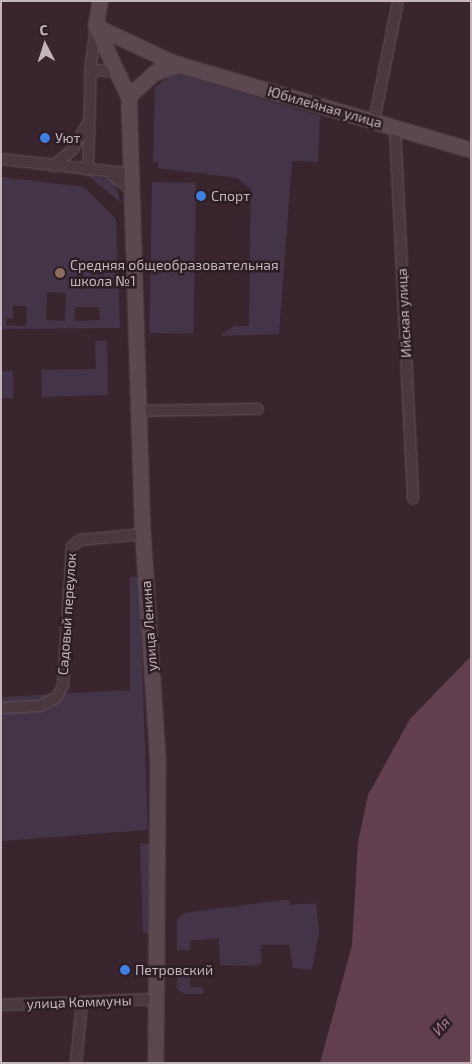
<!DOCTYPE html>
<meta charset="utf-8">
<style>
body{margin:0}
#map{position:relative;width:472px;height:1064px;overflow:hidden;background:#38252e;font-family:"Exo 2",sans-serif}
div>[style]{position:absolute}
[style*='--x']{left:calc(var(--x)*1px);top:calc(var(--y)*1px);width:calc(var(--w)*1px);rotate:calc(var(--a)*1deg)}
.green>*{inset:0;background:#443448;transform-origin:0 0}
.water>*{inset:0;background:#623f4f}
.roads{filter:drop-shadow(0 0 1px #63545b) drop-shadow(0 0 1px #63545b)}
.street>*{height:10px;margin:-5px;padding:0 5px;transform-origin:5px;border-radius:5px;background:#493840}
.secondary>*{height:14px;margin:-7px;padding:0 7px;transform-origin:7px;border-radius:7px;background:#5b474f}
.dots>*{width:14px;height:14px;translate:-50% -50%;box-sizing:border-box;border:2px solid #2d1e25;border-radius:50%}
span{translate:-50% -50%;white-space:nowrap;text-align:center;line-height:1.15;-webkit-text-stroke:5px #2d1e25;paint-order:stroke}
.street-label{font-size:14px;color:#c4b4bb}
.poi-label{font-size:14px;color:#c4b4bb}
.left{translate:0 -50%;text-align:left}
.water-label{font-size:15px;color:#a97f93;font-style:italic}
.frame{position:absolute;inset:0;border:2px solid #c4b4bb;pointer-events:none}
.north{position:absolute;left:20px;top:20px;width:50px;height:50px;-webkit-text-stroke:4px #2d1e25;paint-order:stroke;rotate:355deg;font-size:14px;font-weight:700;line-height:20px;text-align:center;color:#c4b4bb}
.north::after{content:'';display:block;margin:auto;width:18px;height:22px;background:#c4b4bb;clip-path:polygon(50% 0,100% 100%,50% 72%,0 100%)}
</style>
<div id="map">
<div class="green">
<i style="clip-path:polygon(183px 75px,320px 116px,318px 162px,292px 161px,279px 334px,220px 336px,234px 326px,249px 326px,251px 189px,237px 178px,158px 168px,158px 162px,153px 162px,155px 87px,171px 76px)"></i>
<i style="clip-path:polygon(86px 174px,114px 181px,121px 203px)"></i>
<i style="clip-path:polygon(evenodd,1px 177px,84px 187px,116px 219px,120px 328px,1px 329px,1px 177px,47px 292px,66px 293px,65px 321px,46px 320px,47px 292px,1px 177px,13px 306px,27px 306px,26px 326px,6px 325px,6px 318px,13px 318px,13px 306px,1px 177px,75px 307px,99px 307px,100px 320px,75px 321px,75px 307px)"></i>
<i style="left:152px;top:182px;width:44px;height:151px;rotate:1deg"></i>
<i style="clip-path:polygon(95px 341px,107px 341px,108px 395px,42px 397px,41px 370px,96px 369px)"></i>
<i style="left:1px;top:371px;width:12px;height:27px"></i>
<i style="clip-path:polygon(130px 577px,139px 577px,148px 830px,1px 841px,1px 697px,130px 690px)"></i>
<i style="clip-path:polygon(140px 843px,150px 844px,149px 933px,143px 933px)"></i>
<i style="clip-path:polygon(289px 899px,290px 905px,316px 903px,319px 932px,312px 970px,293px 968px,289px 945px,261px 945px,261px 964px,253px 966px,220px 965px,219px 938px,190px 941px,190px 950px,177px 950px,177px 919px,184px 913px)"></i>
<i style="clip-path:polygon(190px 976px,190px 987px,203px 987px,203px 994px,184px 994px,177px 989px,177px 977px)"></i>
</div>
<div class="water">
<i style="clip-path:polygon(471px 656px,471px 1063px,320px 1063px,352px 945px,358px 842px,368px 795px,410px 719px)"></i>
</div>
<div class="roads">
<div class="street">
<i style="--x:90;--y:76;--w:8;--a:-45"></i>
<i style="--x:96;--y:70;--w:23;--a:5"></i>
<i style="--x:374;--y:121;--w:122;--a:-78.7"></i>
<i style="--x:395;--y:128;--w:371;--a:87.2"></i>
<i style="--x:1;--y:159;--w:133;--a:6.5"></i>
<i style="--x:53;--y:166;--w:26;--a:-40"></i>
<i style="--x:73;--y:149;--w:28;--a:-60"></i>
<i style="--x:88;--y:170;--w:107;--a:-88.4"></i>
<i style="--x:91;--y:63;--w:35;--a:-82"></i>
<i style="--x:109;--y:172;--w:28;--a:39"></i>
<i style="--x:139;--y:411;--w:119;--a:-1"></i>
<i style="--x:1;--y:708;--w:39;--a:-3"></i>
<i style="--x:40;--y:706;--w:18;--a:-27"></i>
<i style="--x:56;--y:698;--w:14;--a:-60"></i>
<i style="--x:63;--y:686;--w:140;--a:-86.3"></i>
<i style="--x:72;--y:546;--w:10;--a:-37"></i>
<i style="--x:80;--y:540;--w:63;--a:-5.4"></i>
<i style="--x:1;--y:1005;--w:155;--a:-2.2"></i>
<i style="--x:76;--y:1063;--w:61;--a:-84.4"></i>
</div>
<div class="secondary">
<i style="--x:96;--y:27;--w:77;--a:64.8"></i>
<i style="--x:129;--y:97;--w:437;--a:88.2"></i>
<i style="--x:143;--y:534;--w:225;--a:86.2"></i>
<i style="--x:158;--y:758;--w:305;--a:90.4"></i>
<i style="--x:96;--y:27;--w:26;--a:-81"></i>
<i style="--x:97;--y:27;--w:84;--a:25.3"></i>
<i style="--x:173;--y:63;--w:310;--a:16.3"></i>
<i style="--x:129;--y:97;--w:35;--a:-43"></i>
<i style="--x:155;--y:73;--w:26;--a:-18"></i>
</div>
</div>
<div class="dots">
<i style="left:45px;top:138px;background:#3f7fe0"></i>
<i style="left:201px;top:196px;background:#3f7fe0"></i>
<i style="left:60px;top:273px;background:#8d6e63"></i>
<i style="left:125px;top:970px;background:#3f7fe0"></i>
</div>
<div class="street-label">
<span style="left:325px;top:107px;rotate:16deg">Юбилейная улица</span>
<span style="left:404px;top:313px;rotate:-93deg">Ийская улица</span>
<span style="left:67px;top:614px;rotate:-86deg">Садовый переулок</span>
<span style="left:149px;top:626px;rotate:-94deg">улица Ленина</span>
<span style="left:79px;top:1002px;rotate:-2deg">улица Коммуны</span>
</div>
<div class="poi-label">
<span class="left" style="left:55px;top:138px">Уют</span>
<span class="left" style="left:211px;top:196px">Спорт</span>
<span class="left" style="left:70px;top:273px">Средняя общеобразовательная<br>школа №1</span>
<span class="left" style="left:135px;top:970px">Петровский</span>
</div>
<div class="water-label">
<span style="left:441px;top:1026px;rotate:-49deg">Ия</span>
</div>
<div class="frame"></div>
<div class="north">С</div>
</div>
